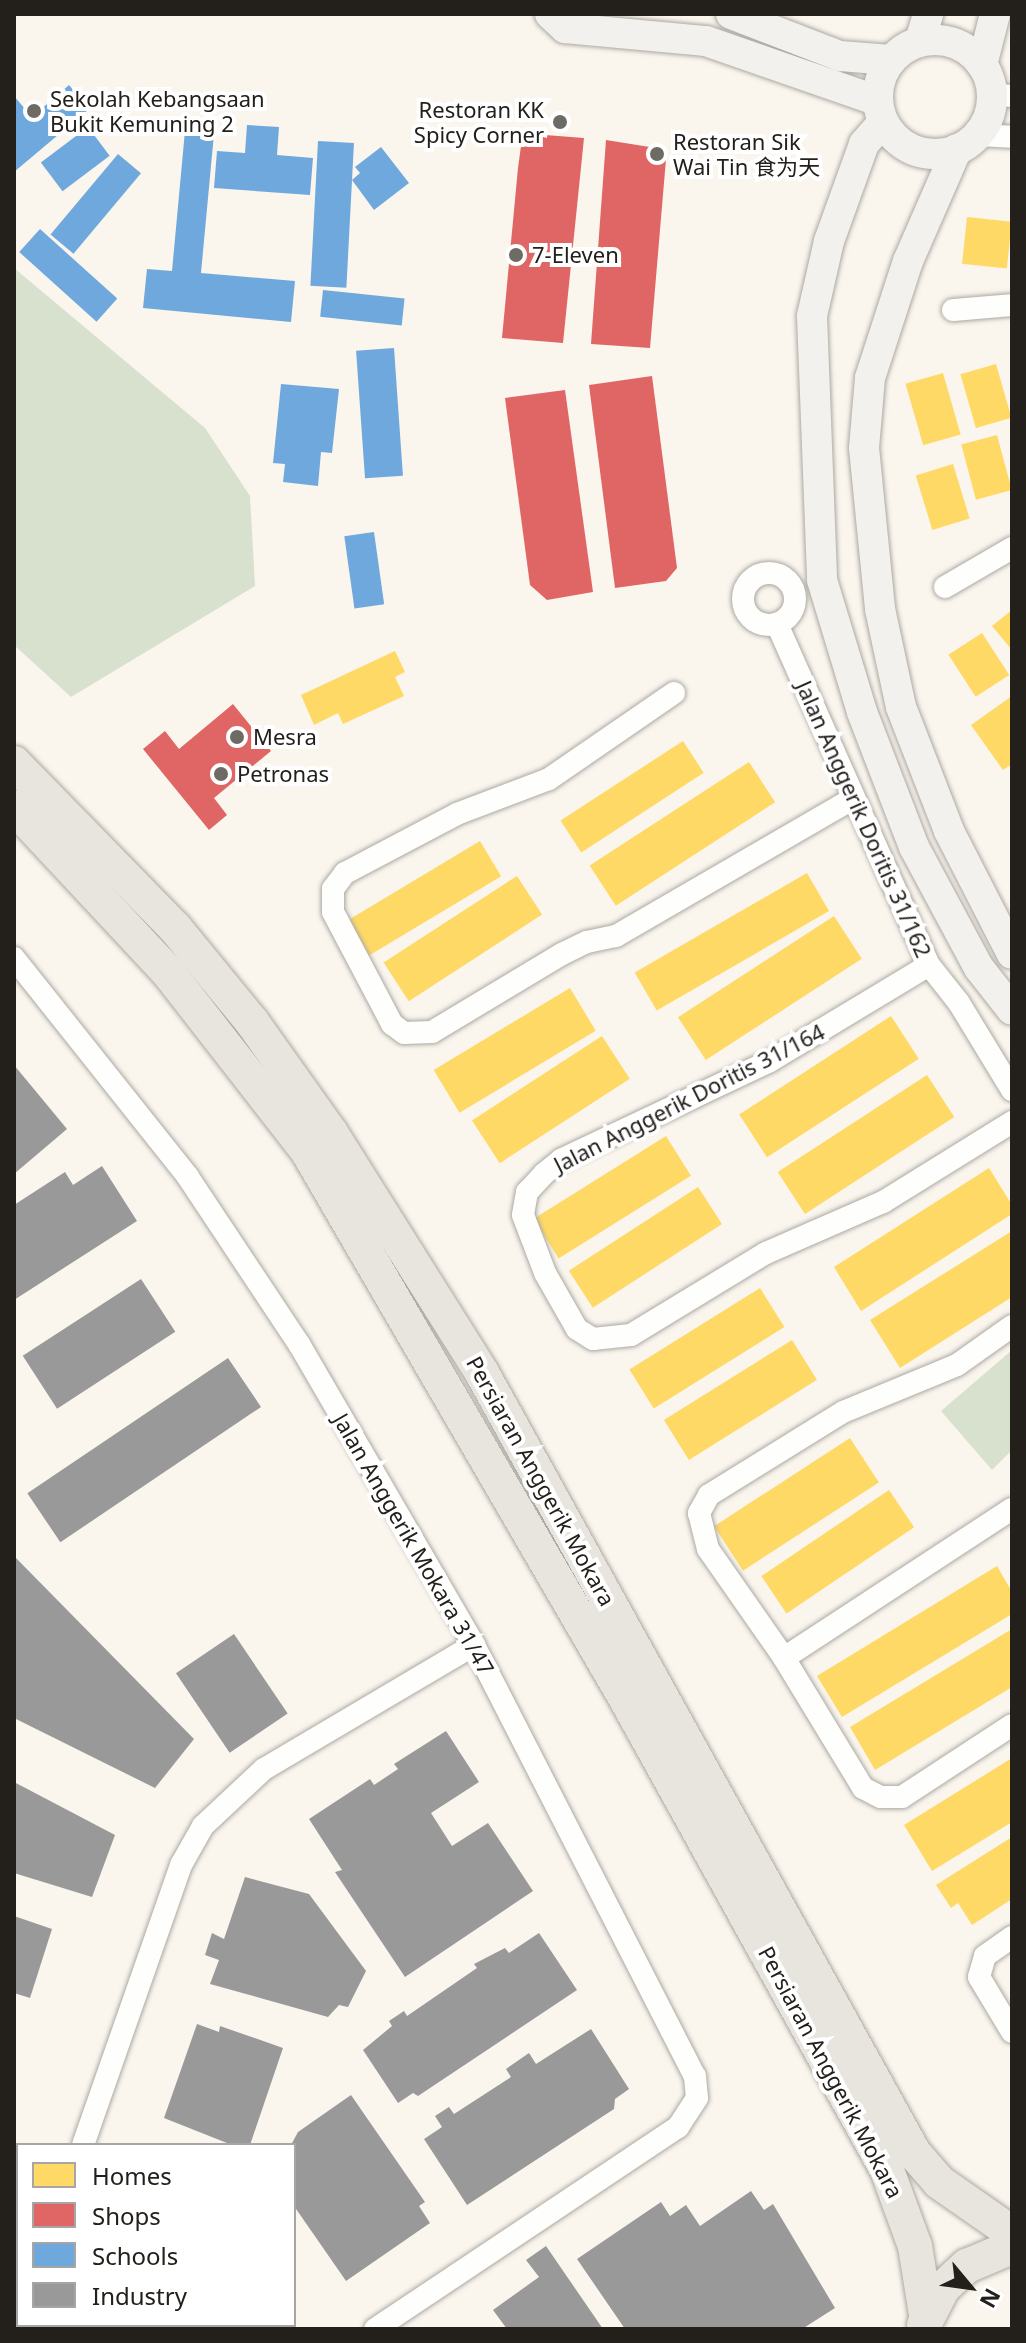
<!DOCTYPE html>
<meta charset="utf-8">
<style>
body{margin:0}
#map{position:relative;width:1026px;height:2343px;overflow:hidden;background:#faf5ed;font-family:"Noto Sans","Noto Sans SC",sans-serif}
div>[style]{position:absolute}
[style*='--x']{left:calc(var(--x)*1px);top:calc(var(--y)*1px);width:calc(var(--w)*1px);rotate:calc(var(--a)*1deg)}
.green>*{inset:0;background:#d7e1ce}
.homes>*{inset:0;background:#ffd966;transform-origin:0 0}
.shops>*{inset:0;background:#e06666}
.schools>*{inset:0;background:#6fa8dc;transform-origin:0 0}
.industry>*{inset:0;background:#999;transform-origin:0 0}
.roads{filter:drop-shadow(0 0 2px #aca9a3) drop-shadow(0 0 2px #aca9a3)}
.street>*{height:22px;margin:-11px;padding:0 11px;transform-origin:11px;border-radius:11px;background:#fefefc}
.street>.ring{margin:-11px;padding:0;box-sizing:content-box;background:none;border:22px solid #fefefc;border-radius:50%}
.secondary>*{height:30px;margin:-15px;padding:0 15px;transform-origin:15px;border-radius:15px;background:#f3f1ed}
.secondary>.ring{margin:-15px;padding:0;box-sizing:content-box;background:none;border:30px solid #f3f1ed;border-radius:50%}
.primary>*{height:34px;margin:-17px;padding:0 17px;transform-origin:17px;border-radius:17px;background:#e8e4de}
.dots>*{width:22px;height:22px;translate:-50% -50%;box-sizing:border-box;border:4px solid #fff;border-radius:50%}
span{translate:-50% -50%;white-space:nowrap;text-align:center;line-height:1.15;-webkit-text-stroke:8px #fff;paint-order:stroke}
.poi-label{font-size:22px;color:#23201b}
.left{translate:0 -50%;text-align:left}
.right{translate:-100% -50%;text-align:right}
.street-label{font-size:22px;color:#23201b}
.frame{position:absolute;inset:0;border:16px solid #23201b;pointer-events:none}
.legend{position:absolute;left:16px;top:2143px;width:280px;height:184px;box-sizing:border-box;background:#fff;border:2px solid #a7a6a4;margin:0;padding:10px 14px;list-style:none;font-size:24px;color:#23201b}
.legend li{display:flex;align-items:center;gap:16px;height:40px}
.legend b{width:40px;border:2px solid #a7a6a4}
.north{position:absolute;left:930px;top:2247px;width:80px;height:80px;-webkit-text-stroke:6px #fff;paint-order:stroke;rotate:119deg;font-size:22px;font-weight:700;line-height:32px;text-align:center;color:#23201b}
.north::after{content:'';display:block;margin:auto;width:28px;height:36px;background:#23201b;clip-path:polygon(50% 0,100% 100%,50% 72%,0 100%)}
</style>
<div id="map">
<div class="green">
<i style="clip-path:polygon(14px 268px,205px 428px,250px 496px,255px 586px,71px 697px,14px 645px)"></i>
<i style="clip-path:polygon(1012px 1350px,1012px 1450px,992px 1470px,941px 1411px)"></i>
</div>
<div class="homes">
<i style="left:967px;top:217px;width:45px;height:47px;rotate:6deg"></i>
<i style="left:996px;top:364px;width:56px;height:37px;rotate:74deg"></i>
<i style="left:943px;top:373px;width:64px;height:39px;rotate:74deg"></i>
<i style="left:997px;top:435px;width:57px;height:37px;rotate:75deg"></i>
<i style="left:953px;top:464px;width:57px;height:39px;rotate:73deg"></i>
<i style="clip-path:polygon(1012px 610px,1012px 650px,992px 626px)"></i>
<i style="left:982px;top:633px;width:50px;height:40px;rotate:57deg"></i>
<i style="clip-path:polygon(395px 651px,405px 672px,395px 677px,404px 696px,343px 724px,338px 713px,314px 725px,301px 695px)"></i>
<i style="clip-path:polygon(1012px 696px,1012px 764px,1003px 770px,971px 725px)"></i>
<i style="left:683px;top:741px;width:38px;height:146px;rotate:57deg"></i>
<i style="left:749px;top:762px;width:48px;height:190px;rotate:57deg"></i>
<i style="left:480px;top:841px;width:41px;height:154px;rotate:59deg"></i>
<i style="left:807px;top:873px;width:44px;height:199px;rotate:60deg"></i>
<i style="left:517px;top:876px;width:46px;height:159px;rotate:57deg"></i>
<i style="left:834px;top:916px;width:51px;height:186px;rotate:57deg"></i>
<i style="left:570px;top:988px;width:50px;height:159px;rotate:59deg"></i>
<i style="left:891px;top:1016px;width:51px;height:181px;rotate:57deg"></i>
<i style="left:602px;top:1036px;width:51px;height:155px;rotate:57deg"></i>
<i style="left:927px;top:1075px;width:50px;height:178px;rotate:57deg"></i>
<i style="left:666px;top:1136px;width:47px;height:156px;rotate:58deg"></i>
<i style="clip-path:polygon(989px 1168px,1012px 1205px,1012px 1214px,861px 1311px,834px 1267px)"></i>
<i style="left:698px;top:1187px;width:44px;height:154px;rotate:57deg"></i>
<i style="clip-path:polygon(1012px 1231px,1012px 1297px,900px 1368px,870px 1320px)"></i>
<i style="left:760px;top:1288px;width:46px;height:154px;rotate:58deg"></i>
<i style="left:792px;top:1340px;width:47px;height:151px;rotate:58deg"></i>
<i style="left:850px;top:1438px;width:53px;height:162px;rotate:57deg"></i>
<i style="left:889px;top:1490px;width:45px;height:154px;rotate:56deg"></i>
<i style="clip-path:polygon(997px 1566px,1012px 1592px,1012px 1614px,842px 1717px,817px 1676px)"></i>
<i style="clip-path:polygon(1012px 1629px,1012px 1687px,875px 1770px,850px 1727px)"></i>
<i style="clip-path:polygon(1012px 1758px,1012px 1822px,932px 1871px,904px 1825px)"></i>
<i style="clip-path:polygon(1012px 1837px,1012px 1899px,972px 1925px,958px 1903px,951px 1908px,936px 1885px)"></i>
</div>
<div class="shops">
<i style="clip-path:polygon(532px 134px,584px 138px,563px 343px,502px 338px,518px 168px,521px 146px)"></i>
<i style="clip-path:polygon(606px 140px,656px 148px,666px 159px,650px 348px,591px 344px)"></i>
<i style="clip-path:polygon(652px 376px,677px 568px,666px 581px,615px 588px,589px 385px)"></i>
<i style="clip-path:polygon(565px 390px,593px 592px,547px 600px,530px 585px,505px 398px)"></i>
<i style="clip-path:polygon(233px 704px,271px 751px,214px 798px,227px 815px,209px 830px,143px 749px,165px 731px,179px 749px)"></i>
</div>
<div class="schools">
<i style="clip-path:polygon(69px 85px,89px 109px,14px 172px,14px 96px,32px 117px)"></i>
<i style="clip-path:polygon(186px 120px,215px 123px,201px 273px,295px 281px,291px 322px,143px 308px,147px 269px,172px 271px)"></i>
<i style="clip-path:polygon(247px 125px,279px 127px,277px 155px,313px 158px,310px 195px,214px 188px,217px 151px,245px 153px)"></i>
<i style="left:88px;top:127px;width:36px;height:59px;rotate:53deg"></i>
<i style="left:318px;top:141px;width:36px;height:145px;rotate:3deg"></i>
<i style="clip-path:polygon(381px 147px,409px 183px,374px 210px,352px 180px,360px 173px,355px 167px)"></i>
<i style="left:118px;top:154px;width:30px;height:105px;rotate:40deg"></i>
<i style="left:40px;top:229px;width:104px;height:31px;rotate:42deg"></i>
<i style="left:323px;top:290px;width:82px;height:27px;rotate:6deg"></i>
<i style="left:394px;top:348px;width:128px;height:38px;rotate:86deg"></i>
<i style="clip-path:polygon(281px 384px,339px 389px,332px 453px,321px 452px,318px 486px,283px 482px,285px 464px,273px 463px)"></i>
<i style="left:374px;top:532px;width:73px;height:30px;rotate:82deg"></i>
</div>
<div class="industry">
<i style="clip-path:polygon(14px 1065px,67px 1129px,14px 1174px)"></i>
<i style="clip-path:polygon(102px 1166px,137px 1221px,14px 1300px,14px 1205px,65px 1172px,73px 1185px)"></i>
<i style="left:141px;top:1279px;width:63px;height:141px;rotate:57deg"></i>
<i style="left:228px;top:1358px;width:59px;height:242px;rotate:56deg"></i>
<i style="clip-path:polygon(14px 1556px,194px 1739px,155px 1788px,14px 1718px)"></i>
<i style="left:234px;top:1634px;width:96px;height:70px;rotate:56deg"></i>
<i style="clip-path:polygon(446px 1731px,479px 1782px,431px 1813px,452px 1846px,488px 1823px,533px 1891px,405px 1977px,335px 1872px,342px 1870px,309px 1819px,370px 1779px,374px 1785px,398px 1769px,394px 1764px)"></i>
<i style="clip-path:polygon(14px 1782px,115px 1835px,92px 1897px,14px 1873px)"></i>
<i style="clip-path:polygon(245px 1877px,309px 1894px,366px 1971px,348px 2007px,339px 2005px,328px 2017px,210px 1984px,219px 1960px,205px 1955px,212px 1933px,224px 1939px)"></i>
<i style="clip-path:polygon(14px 1916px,52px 1929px,30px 1998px,14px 1993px)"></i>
<i style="clip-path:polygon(539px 1933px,577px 1990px,418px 2096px,413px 2093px,398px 2103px,363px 2050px,392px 2026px,389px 2021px,404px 2011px,407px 2016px,477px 1968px,474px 1964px,505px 1948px,509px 1953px)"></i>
<i style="clip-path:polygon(197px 2024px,219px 2032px,220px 2026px,283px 2048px,250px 2145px,232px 2145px,164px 2118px)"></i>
<i style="clip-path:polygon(591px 2029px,629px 2089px,615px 2099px,614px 2109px,467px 2205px,424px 2139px,442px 2127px,435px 2116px,449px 2107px,454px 2114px,511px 2077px,506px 2069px,529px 2053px,536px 2064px)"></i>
<i style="clip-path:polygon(351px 2095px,425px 2202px,419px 2206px,430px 2223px,346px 2281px,294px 2206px,291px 2145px,298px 2132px)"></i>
<i style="clip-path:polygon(751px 2191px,764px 2210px,773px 2204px,835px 2308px,802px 2329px,625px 2329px,577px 2259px,661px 2202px,670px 2216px,686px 2205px,700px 2226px)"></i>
<i style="clip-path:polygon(546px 2246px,603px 2329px,507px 2329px,493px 2310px,539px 2277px,526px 2260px)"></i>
<i style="clip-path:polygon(102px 2325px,165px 2325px,164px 2329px)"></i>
</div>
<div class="roads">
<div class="street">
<i style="--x:992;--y:94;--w:20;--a:6"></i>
<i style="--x:978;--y:135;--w:34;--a:3"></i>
<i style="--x:953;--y:310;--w:59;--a:-4.8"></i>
<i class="ring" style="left:743px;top:573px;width:30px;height:30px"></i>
<i style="--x:945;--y:587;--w:78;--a:-30.2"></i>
<i style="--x:777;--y:624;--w:373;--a:66"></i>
<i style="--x:929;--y:965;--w:48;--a:51.7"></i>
<i style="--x:959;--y:1003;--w:102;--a:58.7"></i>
<i style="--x:674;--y:693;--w:152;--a:145.5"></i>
<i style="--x:549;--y:779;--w:98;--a:159.2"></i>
<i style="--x:457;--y:814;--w:127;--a:152.2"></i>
<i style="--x:345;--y:873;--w:20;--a:127"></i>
<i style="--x:333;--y:889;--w:23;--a:90"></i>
<i style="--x:333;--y:912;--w:127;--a:62.2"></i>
<i style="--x:392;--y:1024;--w:15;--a:37"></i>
<i style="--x:404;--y:1033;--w:28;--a:-2"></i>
<i style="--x:432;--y:1032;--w:152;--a:-31"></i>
<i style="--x:562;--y:954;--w:28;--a:-26"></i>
<i style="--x:587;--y:942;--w:30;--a:-12"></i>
<i style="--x:616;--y:936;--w:272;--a:-30.1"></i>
<i style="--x:14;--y:958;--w:280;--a:51.5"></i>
<i style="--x:188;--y:1177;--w:201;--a:56.4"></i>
<i style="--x:299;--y:1344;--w:348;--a:59.8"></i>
<i style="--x:474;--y:1645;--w:484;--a:62.9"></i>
<i style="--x:695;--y:2076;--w:22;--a:85"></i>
<i style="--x:697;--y:2098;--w:35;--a:123"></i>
<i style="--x:678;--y:2127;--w:364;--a:146.3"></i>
<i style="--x:929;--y:965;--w:186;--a:148.9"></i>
<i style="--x:770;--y:1061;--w:231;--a:154.7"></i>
<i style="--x:561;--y:1160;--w:22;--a:141"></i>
<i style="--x:544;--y:1174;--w:25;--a:133"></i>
<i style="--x:527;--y:1192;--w:23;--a:100"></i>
<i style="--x:523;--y:1215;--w:62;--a:69.2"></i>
<i style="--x:545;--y:1273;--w:64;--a:60.3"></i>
<i style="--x:577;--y:1329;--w:19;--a:32"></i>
<i style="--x:593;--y:1339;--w:38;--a:-6"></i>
<i style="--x:631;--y:1335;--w:158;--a:-31.3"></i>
<i style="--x:766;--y:1253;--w:128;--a:-23.6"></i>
<i style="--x:883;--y:1202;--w:152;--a:-31.8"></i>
<i style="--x:1012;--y:1326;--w:67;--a:144.7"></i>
<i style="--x:957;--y:1365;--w:123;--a:157.6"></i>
<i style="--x:843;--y:1412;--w:158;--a:148.2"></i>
<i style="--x:709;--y:1495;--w:21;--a:119"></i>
<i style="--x:699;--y:1513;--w:37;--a:76"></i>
<i style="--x:708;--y:1549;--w:133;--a:55.1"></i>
<i style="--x:784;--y:1658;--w:152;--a:58.7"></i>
<i style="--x:863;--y:1788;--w:20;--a:27"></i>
<i style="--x:881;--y:1797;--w:21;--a:0"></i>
<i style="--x:902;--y:1797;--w:131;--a:-33.2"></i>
<i style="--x:784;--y:1658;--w:272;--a:-33.2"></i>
<i style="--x:1012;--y:1937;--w:33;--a:145"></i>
<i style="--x:985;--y:1956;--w:22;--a:106"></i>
<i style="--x:979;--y:1977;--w:64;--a:59"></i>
<i style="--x:83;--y:2145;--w:297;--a:-70.7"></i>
<i style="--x:181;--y:1865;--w:45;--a:-60.6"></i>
<i style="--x:203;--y:1826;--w:83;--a:-43.1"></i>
<i style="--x:264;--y:1769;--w:244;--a:-30.6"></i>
<i style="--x:19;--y:2329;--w:4;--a:-76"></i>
</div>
<div class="secondary">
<i style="--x:550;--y:14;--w:21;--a:43"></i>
<i style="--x:565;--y:28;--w:142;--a:5.3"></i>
<i style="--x:706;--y:41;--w:182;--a:19.2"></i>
<i style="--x:731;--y:14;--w:117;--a:21.1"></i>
<i style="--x:840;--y:56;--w:51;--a:4.5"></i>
<i class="ring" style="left:878px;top:40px;width:84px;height:84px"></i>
<i style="--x:920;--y:41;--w:28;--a:-73"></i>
<i style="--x:982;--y:65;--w:53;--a:-75.7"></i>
<i style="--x:883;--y:122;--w:29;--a:131"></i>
<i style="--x:864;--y:144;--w:103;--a:109.8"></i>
<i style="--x:829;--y:241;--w:77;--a:102.8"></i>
<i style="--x:812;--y:316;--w:264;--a:87.8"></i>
<i style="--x:822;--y:580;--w:138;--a:73.1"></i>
<i style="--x:862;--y:712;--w:145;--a:68.9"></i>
<i style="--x:914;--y:847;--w:137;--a:61.8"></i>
<i style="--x:979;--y:968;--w:53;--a:51.8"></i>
<i style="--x:957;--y:149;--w:122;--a:113.6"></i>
<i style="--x:908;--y:261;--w:123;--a:108"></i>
<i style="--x:870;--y:378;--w:70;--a:94.9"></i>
<i style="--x:864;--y:448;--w:162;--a:84.3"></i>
<i style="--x:880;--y:609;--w:100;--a:77.9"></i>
<i style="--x:901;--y:707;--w:133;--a:68.8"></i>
<i style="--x:949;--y:831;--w:138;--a:62.9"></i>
</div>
<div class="primary">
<i style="--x:14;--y:763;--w:231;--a:45.7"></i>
<i style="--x:175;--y:928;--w:122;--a:50.7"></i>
<i style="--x:252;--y:1022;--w:136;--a:54.6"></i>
<i style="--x:331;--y:1133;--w:284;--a:57.8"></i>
<i style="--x:482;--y:1373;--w:892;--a:61.02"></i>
<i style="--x:914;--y:2153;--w:38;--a:49"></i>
<i style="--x:939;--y:2182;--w:89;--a:34.9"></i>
<i style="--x:14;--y:807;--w:226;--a:47"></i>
<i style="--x:168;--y:972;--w:228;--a:52.1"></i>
<i style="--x:308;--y:1152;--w:633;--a:59.83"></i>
<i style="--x:626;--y:1699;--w:538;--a:61.01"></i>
<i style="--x:887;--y:2170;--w:81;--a:69.8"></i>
<i style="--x:915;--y:2246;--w:70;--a:80.9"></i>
<i style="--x:924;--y:2325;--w:42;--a:-62.8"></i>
<i style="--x:943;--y:2288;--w:33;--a:-43"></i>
<i style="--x:967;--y:2266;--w:49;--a:-22.9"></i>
</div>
</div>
<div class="dots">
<i style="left:34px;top:111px;background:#6e6b64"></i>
<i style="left:560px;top:122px;background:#6e6b64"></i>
<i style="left:657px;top:154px;background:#6e6b64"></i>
<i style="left:516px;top:255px;background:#6e6b64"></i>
<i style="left:237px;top:737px;background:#6e6b64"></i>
<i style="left:221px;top:774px;background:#6e6b64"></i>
</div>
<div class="poi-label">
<span class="left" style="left:50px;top:111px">Sekolah Kebangsaan<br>Bukit Kemuning 2</span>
<span class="right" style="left:544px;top:122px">Restoran KK<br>Spicy Corner</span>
<span class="left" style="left:673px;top:154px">Restoran Sik<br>Wai Tin 食为天</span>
<span class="left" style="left:532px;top:255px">7-Eleven</span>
<span class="left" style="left:253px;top:737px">Mesra</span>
<span class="left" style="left:237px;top:774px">Petronas</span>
</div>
<div class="street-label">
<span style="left:864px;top:819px;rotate:66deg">Jalan Anggerik Doritis 31/162</span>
<span style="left:689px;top:1098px;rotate:-27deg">Jalan Anggerik Doritis 31/164</span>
<span style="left:541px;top:1481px;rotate:61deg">Persiaran Anggerik Mokara</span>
<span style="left:414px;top:1544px;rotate:60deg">Jalan Anggerik Mokara 31/47</span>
<span style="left:831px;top:2072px;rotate:62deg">Persiaran Anggerik Mokara</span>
</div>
<div class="frame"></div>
<ul class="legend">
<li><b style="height:22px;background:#ffd966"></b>Homes</li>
<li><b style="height:22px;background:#e06666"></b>Shops</li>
<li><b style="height:22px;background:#6fa8dc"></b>Schools</li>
<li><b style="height:22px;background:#999"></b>Industry</li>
</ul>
<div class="north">N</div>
</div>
